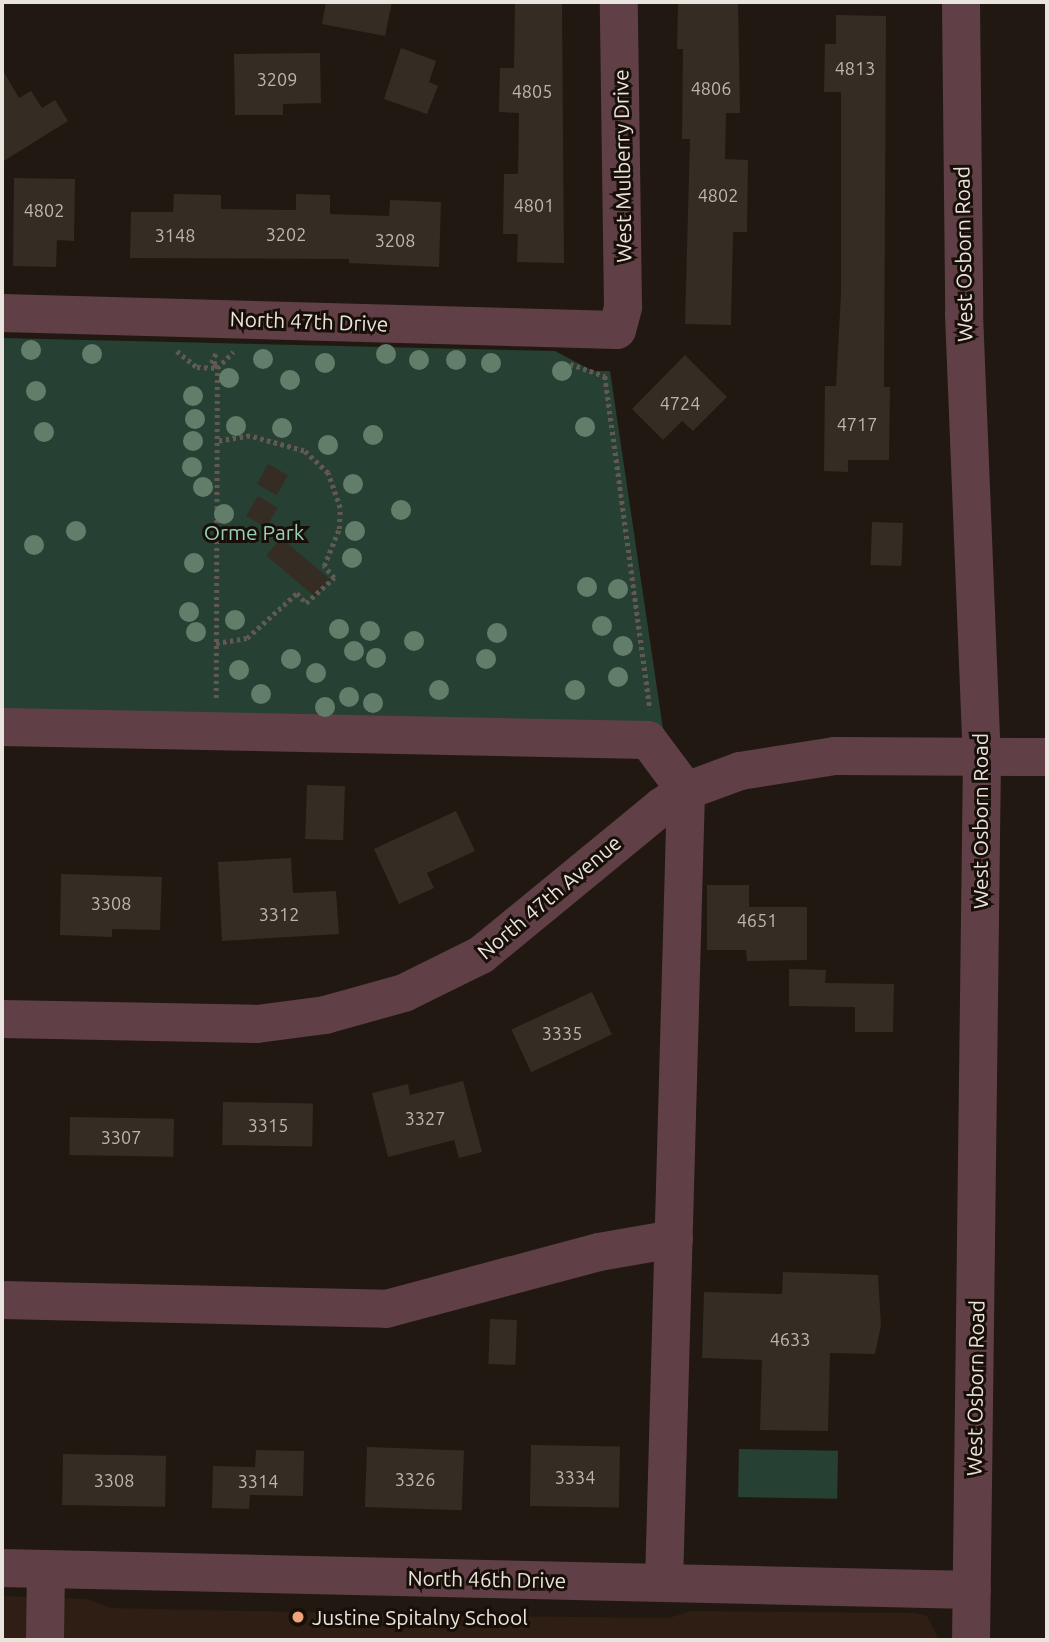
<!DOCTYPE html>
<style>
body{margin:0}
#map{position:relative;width:1049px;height:1642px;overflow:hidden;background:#211911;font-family:Ubuntu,sans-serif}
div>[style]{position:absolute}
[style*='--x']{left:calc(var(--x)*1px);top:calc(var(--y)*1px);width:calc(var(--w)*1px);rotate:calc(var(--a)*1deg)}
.education>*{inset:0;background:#2e1e14}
.green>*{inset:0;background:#274034;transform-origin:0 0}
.building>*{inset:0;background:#352c23;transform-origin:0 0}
.path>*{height:4.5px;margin-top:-2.25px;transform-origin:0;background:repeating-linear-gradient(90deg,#615952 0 3.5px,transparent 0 7px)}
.minor>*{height:38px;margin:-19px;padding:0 19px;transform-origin:19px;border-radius:19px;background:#604046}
.trees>*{width:20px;height:20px;margin:-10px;border-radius:50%;background:#627e6a}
.dots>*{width:19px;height:19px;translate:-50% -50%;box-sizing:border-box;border:4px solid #181008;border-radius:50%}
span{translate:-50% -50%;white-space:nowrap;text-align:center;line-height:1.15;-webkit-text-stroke:6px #181008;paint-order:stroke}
.number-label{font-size:18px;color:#bdb6af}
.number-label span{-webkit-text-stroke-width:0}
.street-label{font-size:21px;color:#eae4de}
.park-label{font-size:21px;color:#98d0b3}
.poi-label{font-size:21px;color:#eae4de}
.left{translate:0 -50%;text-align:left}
.frame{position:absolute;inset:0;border:4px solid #eae4de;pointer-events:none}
</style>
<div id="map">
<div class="education">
<i style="clip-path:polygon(2px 1596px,87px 1599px,112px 1608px,477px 1616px,669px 1618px,691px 1611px,915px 1613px,927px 1616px,939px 1640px,2px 1640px)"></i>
</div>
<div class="green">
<i style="clip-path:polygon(2px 338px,555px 351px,593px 371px,610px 371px,663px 729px,2px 717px)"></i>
<i style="left:739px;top:1449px;width:99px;height:48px;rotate:1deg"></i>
</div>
<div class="building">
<i style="clip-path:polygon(326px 2px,392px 2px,385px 36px,322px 24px)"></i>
<i style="clip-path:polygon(515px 2px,562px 2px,564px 263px,517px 262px,518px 234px,503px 234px,504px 174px,518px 174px,519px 113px,499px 112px,500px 68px,514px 68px)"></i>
<i style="clip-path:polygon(678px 2px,738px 2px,740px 113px,726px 113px,725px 159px,748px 160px,747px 232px,733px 232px,731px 325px,685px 324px,690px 139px,682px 139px,683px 49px,677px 49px)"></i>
<i style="clip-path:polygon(836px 15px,886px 16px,884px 387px,890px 387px,889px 460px,848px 460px,848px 472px,824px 471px,825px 386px,836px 386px,841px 294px,841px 92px,824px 92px,825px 44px,836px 44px)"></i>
<i style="clip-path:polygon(401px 48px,436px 61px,429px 82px,438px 86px,427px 114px,384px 99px)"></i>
<i style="clip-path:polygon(320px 53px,321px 103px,283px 104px,283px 115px,235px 115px,234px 54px)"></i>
<i style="clip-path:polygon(2px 69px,19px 98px,31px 91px,42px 108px,55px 100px,68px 121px,2px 162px)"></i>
<i style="clip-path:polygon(14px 178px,75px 179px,74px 241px,57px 240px,56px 267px,13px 266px)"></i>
<i style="clip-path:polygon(174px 194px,221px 195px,221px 209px,296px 210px,296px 194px,330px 195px,330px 214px,389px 216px,390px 200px,441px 202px,439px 267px,349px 263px,349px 259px,130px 258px,131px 212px,173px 212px)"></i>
<i style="clip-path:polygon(685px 355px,727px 397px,693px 431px,682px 421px,663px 440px,632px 409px)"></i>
<i style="left:268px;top:464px;width:23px;height:23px;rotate:29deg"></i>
<i style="left:258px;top:496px;width:23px;height:23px;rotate:31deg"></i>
<i style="left:872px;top:522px;width:31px;height:43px;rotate:2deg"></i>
<i style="left:281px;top:538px;width:64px;height:23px;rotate:40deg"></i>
<i style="left:307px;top:785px;width:38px;height:54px;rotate:2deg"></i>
<i style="clip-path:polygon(456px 811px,475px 851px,427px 873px,434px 888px,399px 904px,374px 849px)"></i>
<i style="clip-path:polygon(291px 858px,293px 893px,336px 891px,339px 934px,222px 941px,218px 862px)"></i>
<i style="clip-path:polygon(61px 874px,162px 877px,160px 930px,112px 929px,112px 937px,60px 935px)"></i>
<i style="clip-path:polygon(707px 885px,749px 885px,749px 907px,807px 907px,807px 960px,747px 961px,746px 950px,707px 950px)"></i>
<i style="clip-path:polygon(789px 969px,826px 970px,825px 983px,894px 984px,893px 1032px,855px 1032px,855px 1007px,789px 1006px)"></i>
<i style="left:592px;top:992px;width:47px;height:89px;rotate:65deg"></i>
<i style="clip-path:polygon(463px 1081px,482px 1152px,459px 1158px,454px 1140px,388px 1157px,372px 1093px,408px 1084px,410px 1095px)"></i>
<i style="left:223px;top:1102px;width:90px;height:43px;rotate:1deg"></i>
<i style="left:70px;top:1117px;width:104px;height:38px;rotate:1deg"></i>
<i style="clip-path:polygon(783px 1272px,878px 1275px,881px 1325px,875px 1354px,830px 1353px,828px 1431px,760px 1430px,762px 1360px,702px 1358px,704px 1292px,782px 1294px)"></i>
<i style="left:490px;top:1319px;width:27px;height:45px;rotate:2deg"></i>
<i style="left:531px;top:1445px;width:89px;height:61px;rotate:1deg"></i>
<i style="left:367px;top:1447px;width:97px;height:60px;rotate:2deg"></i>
<i style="clip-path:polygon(256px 1450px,304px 1451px,303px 1496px,250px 1495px,249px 1509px,212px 1508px,213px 1466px,255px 1467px)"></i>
<i style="left:63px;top:1454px;width:103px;height:51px;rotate:1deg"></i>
</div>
<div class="path">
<i style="--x:177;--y:351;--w:26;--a:39"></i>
<i style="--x:197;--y:367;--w:20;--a:3"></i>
<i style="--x:217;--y:368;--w:23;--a:-45"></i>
<i style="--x:570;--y:364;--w:37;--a:19"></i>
<i style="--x:605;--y:376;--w:336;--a:82.3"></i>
<i style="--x:216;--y:643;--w:31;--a:-9"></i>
<i style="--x:247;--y:638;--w:67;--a:-42"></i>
<i style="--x:297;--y:593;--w:13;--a:48"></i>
<i style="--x:306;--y:603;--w:38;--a:-42"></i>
<i style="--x:334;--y:578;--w:16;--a:-130"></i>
<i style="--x:324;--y:566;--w:40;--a:-68"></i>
<i style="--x:339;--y:529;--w:21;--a:-87"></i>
<i style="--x:340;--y:508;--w:37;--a:-109"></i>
<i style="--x:328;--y:473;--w:33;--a:-137"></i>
<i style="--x:304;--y:451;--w:56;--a:-164.5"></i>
<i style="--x:250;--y:436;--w:33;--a:171"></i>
<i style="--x:216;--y:698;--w:334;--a:-89.8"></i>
<i style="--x:217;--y:364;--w:6;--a:-171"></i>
<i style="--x:211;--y:363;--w:13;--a:-63"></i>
</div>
<div class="minor">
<i style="--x:961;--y:2;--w:312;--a:89.4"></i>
<i style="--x:964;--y:314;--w:443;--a:87.7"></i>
<i style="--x:982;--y:757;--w:883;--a:90.71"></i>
<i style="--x:2;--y:313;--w:615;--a:1.58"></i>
<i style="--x:617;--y:330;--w:24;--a:-75"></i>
<i style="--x:623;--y:307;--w:305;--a:-90.8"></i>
<i style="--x:2;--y:727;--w:646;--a:1.15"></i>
<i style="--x:648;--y:740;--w:64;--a:53.3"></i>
<i style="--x:686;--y:791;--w:791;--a:91.59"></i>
<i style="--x:2;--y:1019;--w:255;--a:1.1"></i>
<i style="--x:257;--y:1024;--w:69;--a:-7.5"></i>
<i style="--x:325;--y:1015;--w:82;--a:-15.6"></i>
<i style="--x:404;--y:993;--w:86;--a:-26.3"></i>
<i style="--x:481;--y:955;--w:233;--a:-39.4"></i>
<i style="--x:661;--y:807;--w:30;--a:-33"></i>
<i style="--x:686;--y:791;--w:58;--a:-20.3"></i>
<i style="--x:740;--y:771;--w:96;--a:-9"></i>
<i style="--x:835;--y:756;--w:212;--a:0.3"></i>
<i style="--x:2;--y:1300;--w:384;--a:1.3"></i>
<i style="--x:386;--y:1309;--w:220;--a:-15"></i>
<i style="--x:599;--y:1252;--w:76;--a:-9.8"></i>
<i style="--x:2;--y:1568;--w:970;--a:1.3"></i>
<i style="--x:45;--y:1640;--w:71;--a:-89.2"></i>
</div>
<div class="trees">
<i style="left:31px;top:350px"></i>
<i style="left:92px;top:354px"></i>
<i style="left:386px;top:354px"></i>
<i style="left:263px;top:359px"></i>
<i style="left:419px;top:360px"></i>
<i style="left:456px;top:360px"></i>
<i style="left:325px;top:363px"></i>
<i style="left:491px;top:363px"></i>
<i style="left:562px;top:371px"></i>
<i style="left:229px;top:378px"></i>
<i style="left:290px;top:380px"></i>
<i style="left:36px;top:391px"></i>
<i style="left:193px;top:396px"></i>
<i style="left:195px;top:419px"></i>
<i style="left:236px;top:426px"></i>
<i style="left:585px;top:427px"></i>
<i style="left:282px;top:428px"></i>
<i style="left:44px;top:432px"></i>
<i style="left:373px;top:435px"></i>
<i style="left:193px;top:441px"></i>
<i style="left:328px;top:445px"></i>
<i style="left:192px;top:467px"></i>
<i style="left:353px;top:484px"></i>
<i style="left:203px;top:487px"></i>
<i style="left:401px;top:510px"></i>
<i style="left:224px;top:514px"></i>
<i style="left:76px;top:531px"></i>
<i style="left:355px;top:531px"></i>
<i style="left:34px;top:545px"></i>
<i style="left:352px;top:558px"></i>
<i style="left:194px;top:563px"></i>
<i style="left:587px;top:587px"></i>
<i style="left:618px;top:589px"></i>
<i style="left:189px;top:612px"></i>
<i style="left:235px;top:620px"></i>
<i style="left:602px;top:626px"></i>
<i style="left:339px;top:629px"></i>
<i style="left:370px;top:631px"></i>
<i style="left:196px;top:632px"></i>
<i style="left:497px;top:633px"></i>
<i style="left:414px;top:641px"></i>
<i style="left:623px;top:646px"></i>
<i style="left:354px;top:651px"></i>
<i style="left:376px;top:658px"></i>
<i style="left:291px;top:659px"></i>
<i style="left:486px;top:659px"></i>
<i style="left:239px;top:670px"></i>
<i style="left:316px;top:673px"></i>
<i style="left:618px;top:677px"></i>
<i style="left:439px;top:690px"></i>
<i style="left:575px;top:690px"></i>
<i style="left:261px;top:694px"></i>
<i style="left:349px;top:697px"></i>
<i style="left:373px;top:703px"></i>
<i style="left:325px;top:707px"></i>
</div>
<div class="dots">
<i style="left:298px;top:1617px;background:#f0a378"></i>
</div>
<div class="number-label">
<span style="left:855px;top:68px">4813</span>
<span style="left:277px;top:79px">3209</span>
<span style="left:711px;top:88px">4806</span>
<span style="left:532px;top:91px">4805</span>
<span style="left:718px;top:195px">4802</span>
<span style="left:534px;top:205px">4801</span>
<span style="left:44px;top:210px">4802</span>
<span style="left:286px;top:234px">3202</span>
<span style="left:175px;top:235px">3148</span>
<span style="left:395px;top:240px">3208</span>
<span style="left:680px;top:403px">4724</span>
<span style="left:857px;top:424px">4717</span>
<span style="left:111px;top:903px">3308</span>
<span style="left:279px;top:914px">3312</span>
<span style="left:757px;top:920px">4651</span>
<span style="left:562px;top:1033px">3335</span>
<span style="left:425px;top:1118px">3327</span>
<span style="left:268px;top:1125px">3315</span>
<span style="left:121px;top:1137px">3307</span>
<span style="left:790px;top:1339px">4633</span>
<span style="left:575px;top:1477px">3334</span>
<span style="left:415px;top:1479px">3326</span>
<span style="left:114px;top:1480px">3308</span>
<span style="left:258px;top:1481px">3314</span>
</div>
<div class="street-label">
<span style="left:622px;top:166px;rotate:-91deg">West Mulberry Drive</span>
<span style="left:963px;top:254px;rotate:-91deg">West Osborn Road</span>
<span style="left:309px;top:321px;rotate:2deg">North 47th Drive</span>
<span style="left:980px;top:821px;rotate:-90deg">West Osborn Road</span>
<span style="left:549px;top:897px;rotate:-40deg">North 47th Avenue</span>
<span style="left:975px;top:1388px;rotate:-89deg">West Osborn Road</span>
<span style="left:487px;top:1579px;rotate:1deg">North 46th Drive</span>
</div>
<div class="park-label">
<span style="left:254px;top:532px">Orme Park</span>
</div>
<div class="poi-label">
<span class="left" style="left:312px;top:1617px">Justine Spitalny School</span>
</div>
<div class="frame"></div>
</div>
